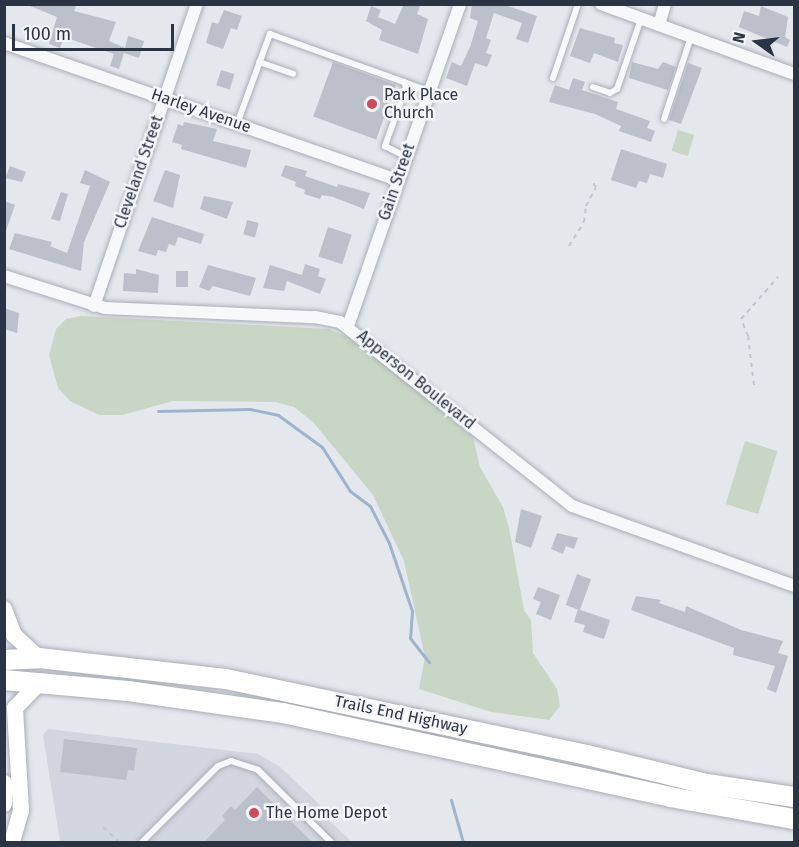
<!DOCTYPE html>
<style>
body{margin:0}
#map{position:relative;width:799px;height:847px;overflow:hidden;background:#e4e7ec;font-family:"Fira Sans",sans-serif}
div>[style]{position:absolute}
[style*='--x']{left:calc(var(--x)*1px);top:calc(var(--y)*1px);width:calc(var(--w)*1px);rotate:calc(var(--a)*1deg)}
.built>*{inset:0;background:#d2d6de}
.green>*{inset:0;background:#c9d6c5;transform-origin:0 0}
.stream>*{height:3px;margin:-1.5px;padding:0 1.5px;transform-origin:1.5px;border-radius:1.5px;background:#9fb4cc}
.building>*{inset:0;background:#bbc0ca;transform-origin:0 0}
.path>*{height:2px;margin-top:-1px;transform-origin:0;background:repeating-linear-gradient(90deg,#c2c5cb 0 4.5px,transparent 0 9px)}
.roads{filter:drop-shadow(0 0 2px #a9aeb7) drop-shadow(0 0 2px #a9aeb7)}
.service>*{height:6px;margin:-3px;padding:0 3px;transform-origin:3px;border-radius:3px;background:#f7f8fa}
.minor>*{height:12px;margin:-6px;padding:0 6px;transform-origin:6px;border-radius:6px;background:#f7f8fa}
.secondary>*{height:16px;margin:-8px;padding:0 8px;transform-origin:8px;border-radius:8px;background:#fff}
.trunk>*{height:20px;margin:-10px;padding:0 10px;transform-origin:10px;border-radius:10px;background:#fff}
.dots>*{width:16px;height:16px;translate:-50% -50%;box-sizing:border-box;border:3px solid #f4f6f9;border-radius:50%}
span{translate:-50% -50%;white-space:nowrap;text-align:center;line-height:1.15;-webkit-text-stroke:5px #f4f6f9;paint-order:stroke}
.poi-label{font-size:16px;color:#2b3445}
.left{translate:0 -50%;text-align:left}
.street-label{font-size:16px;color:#2b3445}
.frame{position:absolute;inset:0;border:6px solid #2b3445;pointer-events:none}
.north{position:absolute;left:727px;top:12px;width:60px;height:60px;-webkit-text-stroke:4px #f4f6f9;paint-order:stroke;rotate:284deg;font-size:16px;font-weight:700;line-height:24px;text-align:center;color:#2b3445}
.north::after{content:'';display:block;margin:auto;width:21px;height:27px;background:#2b3445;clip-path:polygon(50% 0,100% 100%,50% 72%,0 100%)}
.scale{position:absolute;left:12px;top:24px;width:162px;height:27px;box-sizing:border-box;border:3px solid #2b3445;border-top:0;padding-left:8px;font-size:18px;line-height:21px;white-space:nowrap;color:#2b3445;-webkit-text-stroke:4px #f4f6f9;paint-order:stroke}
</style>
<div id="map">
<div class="built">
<i style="clip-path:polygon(48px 729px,258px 754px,279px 766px,319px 804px,330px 821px,352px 842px,60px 842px,43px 735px)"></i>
</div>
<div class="green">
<i style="left:678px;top:130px;width:17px;height:22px;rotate:17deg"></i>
<i style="clip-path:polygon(81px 316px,328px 329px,355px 340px,473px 437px,480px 467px,503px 507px,509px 528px,524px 610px,531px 620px,533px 653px,557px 689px,560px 706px,549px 720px,491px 712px,419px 689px,425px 657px,404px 561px,373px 495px,313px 422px,294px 407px,276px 402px,173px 401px,122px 415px,99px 415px,70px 401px,58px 388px,49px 355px,56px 329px,66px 319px)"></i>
<i style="left:745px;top:441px;width:34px;height:66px;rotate:17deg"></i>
</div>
<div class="stream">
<i style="--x:158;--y:411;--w:92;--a:-1.2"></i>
<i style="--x:250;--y:409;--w:29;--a:12"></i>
<i style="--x:278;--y:415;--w:54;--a:36"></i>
<i style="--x:322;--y:447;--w:52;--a:57.5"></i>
<i style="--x:350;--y:491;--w:25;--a:37"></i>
<i style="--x:370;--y:506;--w:42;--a:62.8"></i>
<i style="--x:389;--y:543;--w:72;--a:71.3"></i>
<i style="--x:412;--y:611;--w:27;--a:94"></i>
<i style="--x:410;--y:638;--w:31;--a:52"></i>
<i style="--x:451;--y:800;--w:44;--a:74.1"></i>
</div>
<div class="building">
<i style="clip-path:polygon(25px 4px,77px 4px,74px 11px,116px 22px,109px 41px,125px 48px,128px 36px,144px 41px,139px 58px,124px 53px,119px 69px,110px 66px,114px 54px,96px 48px,64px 37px,60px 48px,49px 44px,57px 17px)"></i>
<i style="clip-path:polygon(404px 4px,421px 4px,417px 14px,428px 19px,418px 54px,379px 40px,382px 30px,366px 21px,371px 6px,381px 10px,378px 17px,395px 24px)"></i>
<i style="clip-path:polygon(472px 4px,502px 4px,537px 16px,528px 43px,516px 39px,522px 23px,494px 13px,486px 38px,491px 40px,486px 53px,492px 55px,487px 67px,475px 63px,467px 86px,446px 78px,452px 62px,461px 66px,470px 47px,478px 21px,470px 18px)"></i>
<i style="clip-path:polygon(761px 6px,788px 17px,785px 37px,790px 40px,787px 47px,739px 27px,744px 11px,759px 16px)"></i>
<i style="clip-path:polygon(224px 10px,242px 16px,237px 30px,231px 28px,223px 49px,206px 43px,212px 22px,218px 24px)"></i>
<i style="clip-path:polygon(580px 28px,615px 38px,614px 43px,623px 45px,618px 62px,594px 53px,590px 63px,570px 56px)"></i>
<i style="left:333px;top:62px;width:67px;height:58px;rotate:20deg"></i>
<i style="clip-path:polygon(632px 62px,658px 69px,663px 62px,676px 67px,668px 90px,629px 78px)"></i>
<i style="clip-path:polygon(688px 63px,702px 68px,681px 124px,669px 120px)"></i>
<i style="left:221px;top:70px;width:14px;height:16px;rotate:17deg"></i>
<i style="clip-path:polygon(573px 78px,585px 82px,582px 90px,618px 102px,616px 109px,650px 121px,647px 128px,655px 131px,651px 142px,619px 131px,621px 126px,595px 114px,549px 102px,555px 85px,569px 90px)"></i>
<i style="clip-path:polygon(184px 122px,217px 129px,213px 141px,251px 150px,246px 168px,181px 149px,182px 145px,172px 142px,178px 124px,183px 126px)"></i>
<i style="clip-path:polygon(621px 149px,667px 164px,663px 178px,650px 174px,647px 183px,639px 181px,636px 188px,611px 180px)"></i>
<i style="clip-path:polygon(285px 165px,307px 171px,305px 176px,337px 187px,338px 184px,370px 193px,364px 209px,333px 197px,322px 195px,320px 199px,304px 194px,305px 190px,295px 186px,296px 182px,281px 176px)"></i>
<i style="clip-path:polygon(10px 166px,26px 172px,22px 182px,5px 178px)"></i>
<i style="clip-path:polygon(85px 170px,110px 182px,84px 242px,81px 271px,9px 249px,15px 233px,52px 242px,50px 246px,67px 253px,90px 186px,80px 183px)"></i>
<i style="clip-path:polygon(165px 170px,180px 175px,173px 208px,153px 201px)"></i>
<i style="clip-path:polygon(61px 192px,68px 194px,60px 221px,51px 219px)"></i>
<i style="clip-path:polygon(204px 196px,233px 202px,227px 219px,200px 209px)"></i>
<i style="clip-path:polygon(4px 201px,15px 205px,6px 231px,4px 231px)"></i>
<i style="clip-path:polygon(152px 217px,204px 234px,201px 244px,178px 237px,175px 246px,169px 244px,166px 252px,158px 250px,156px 256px,138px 251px)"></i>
<i style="left:247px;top:220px;width:12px;height:15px;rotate:14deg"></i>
<i style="left:328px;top:227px;width:25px;height:31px;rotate:18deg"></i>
<i style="clip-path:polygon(305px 264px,320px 269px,318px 276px,326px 279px,320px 294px,287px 281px,284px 291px,263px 288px,270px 265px,302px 275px)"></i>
<i style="clip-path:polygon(208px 265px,256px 278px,250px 296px,213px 286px,209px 291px,199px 287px)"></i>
<i style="clip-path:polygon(136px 269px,159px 275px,158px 293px,123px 291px,124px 273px,136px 274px)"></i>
<i style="left:176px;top:271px;width:12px;height:16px"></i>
<i style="clip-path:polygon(4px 308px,19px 313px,17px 333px,4px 329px)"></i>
<i style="clip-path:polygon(521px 509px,542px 516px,531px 548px,515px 542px)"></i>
<i style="clip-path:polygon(557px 533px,578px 538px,574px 549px,566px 546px,563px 554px,551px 549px)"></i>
<i style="left:577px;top:574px;width:15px;height:33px;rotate:20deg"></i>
<i style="clip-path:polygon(538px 587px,560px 595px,551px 620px,536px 614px,541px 602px,533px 599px)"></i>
<i style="clip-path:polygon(636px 596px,661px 600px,659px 603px,685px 612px,686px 606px,741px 630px,783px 641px,778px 653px,788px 656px,776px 693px,767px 689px,775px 666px,733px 655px,734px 648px,631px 610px)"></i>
<i style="clip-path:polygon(578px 609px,610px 620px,604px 639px,583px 632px,585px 625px,574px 622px)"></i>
<i style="clip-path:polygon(64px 739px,137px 748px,134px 771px,128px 770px,126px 780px,60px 772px)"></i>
<i style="clip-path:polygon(257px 787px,313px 843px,203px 843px,225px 820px,222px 816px,231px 806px,235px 810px)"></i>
</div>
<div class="path">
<i style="--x:569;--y:246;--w:28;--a:-58"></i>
<i style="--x:584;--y:222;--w:16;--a:-83"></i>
<i style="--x:586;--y:206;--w:21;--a:-62"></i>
<i style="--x:596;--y:187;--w:5;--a:-127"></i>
<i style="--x:754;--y:385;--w:49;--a:-97"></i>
<i style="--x:748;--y:336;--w:18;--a:-112"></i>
<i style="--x:741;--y:319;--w:56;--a:-48.6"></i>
<i style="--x:103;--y:827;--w:22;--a:43"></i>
</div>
<div class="roads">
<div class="service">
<i style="--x:259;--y:62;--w:36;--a:19"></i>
<i style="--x:553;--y:78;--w:78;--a:-71.3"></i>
<i style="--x:404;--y:82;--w:27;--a:20"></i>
<i style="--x:593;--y:87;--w:18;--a:19"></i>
<i style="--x:610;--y:93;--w:8;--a:-30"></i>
<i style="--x:617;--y:89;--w:74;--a:-71.1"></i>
<i style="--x:664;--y:119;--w:86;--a:-71.8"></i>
<i style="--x:237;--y:124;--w:96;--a:-69.9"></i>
<i style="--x:270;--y:34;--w:142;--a:19.7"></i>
<i style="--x:404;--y:82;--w:5;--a:68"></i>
<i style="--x:406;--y:87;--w:63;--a:109.6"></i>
<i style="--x:385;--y:146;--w:22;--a:27"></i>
<i style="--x:142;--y:842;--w:107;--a:-45"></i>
<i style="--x:218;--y:766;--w:14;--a:-21"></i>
<i style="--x:231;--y:761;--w:28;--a:18"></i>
<i style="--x:258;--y:770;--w:103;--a:44.6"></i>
</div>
<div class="minor">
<i style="--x:601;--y:4;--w:205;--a:19.9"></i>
<i style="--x:659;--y:25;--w:22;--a:-74"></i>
<i style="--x:4;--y:43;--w:416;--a:19.2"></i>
<i style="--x:4;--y:276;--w:106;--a:17.6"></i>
<i style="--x:105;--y:308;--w:210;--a:2.5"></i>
<i style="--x:315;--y:317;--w:25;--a:11"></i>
<i style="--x:340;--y:322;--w:296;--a:38.4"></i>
<i style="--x:572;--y:506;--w:236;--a:19.8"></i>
<i style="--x:94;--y:306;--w:319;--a:-71.2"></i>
<i style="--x:348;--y:326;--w:341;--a:-70.8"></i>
</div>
<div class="secondary">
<i style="--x:4;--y:609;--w:28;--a:69"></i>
<i style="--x:14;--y:635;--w:34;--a:43"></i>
<i style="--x:4;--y:783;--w:21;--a:90"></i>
<i style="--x:12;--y:842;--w:33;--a:-74"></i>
<i style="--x:21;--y:810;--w:102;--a:-93.4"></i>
<i style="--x:15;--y:708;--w:35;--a:-46"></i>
</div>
<div class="trunk">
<i style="--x:4;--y:660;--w:35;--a:-3"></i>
<i style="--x:39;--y:658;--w:188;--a:6.4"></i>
<i style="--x:226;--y:679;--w:369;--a:11.9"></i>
<i style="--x:587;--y:755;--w:123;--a:13.6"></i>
<i style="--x:707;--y:784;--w:88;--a:8.5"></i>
<i style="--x:4;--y:680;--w:124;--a:5.1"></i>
<i style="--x:128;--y:691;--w:157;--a:8.1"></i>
<i style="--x:283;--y:713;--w:396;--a:12.2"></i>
<i style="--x:670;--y:797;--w:126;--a:10.1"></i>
</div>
</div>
<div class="dots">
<i style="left:372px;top:104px;background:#d1495b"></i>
<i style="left:254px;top:813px;background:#d1495b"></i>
</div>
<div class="poi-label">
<span class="left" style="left:384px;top:104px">Park Place<br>Church</span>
<span class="left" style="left:266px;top:813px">The Home Depot</span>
</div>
<div class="street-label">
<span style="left:201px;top:111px;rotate:19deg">Harley Avenue</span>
<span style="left:139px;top:172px;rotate:-71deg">Cleveland Street</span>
<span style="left:397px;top:182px;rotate:-71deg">Gain Street</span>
<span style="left:416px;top:380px;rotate:39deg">Apperson Boulevard</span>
<span style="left:401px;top:715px;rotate:12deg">Trails End Highway</span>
</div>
<div class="frame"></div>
<div class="north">N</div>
<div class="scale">100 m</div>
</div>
